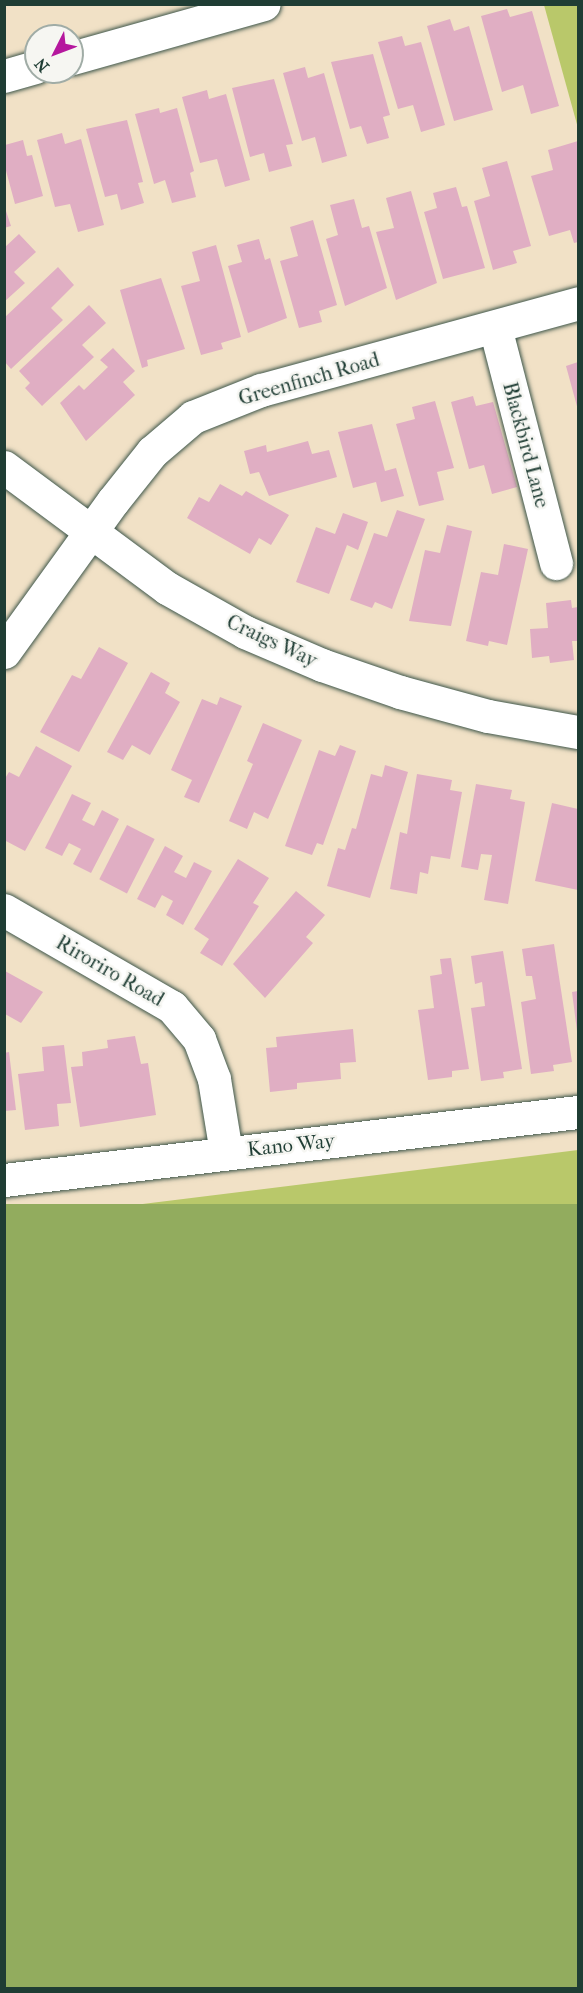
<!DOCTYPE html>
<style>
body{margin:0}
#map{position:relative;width:583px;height:1993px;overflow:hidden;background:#f1e1c6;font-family:"IM FELL French Canon",serif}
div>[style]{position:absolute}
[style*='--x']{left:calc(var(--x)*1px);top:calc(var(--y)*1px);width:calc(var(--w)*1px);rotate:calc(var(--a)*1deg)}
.green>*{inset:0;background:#b9c86a}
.forest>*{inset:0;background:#92ac5e;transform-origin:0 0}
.building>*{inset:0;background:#e0aec3;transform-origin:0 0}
.roads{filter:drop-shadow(0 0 2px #3e564a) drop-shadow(0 0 2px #3e564a)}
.minor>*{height:33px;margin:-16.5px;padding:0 16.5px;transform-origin:16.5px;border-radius:16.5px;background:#fff}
span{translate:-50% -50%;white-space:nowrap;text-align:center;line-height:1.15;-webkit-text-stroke:5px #f6f6f2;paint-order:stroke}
.street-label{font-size:20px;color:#1f3d34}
.frame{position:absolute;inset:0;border:6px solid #1f3d34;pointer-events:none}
.north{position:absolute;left:24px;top:24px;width:60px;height:60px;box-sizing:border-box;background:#f6f6f2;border:2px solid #a0aca6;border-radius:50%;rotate:228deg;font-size:16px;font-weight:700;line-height:24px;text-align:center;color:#1f3d34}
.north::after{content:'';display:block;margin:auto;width:21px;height:27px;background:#b5179e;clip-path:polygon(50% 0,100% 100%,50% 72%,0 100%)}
</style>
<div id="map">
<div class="green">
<i style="clip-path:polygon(544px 5px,578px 5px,578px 128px)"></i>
<i style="clip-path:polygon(578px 1150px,578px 1204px,5px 1297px,5px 1221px)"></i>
</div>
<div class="forest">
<i style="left:578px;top:1204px;width:784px;height:580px;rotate:90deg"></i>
</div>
<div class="building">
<i style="clip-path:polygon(507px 9px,510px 17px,532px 11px,559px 106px,531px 114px,523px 85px,502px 92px,481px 16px)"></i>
<i style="clip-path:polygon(450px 19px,454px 31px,469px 26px,493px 110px,454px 121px,427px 26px)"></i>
<i style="clip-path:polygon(402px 36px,405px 46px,421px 42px,445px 125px,421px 132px,413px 105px,398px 109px,378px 42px)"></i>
<i style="clip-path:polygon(373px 54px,390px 115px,383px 117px,389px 138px,367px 144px,361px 126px,350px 129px,331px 62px)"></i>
<i style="clip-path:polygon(305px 67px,308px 78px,324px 73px,347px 156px,322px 163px,315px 137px,302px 141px,283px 73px)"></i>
<i style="clip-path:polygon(274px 79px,293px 144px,286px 145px,292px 166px,269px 172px,264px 153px,250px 157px,232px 88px)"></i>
<i style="clip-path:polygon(207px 90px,209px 99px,226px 94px,250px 180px,225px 187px,217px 159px,200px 163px,182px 97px)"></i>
<i style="clip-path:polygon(159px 108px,160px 113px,177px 108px,194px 171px,190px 173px,196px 197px,172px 203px,165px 180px,154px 184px,135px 114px)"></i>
<i style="clip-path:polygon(127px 120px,143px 182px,138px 183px,144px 203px,121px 210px,117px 194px,105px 197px,86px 129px)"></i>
<i style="clip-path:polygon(62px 133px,65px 144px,81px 139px,104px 225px,78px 232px,70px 204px,55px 207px,37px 140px)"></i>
<i style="clip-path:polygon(23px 140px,27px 156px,32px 155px,43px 196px,15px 204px,5px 167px,5px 145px)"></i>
<i style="clip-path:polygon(578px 141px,578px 242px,574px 243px,570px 230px,549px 236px,531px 176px,553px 170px,548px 150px)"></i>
<i style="clip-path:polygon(507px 161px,531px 246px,513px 251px,517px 263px,493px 270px,474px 201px,490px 196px,482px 168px)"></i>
<i style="clip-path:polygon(456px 187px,462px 207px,467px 206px,485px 268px,443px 279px,424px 212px,437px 208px,433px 193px)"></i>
<i style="clip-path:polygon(411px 191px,437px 283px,396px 300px,376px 232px,394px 228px,386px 198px)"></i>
<i style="clip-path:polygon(354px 199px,362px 228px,369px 226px,387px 288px,345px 306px,326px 239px,338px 235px,330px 205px)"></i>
<i style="clip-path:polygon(4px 205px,11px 226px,4px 228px)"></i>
<i style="clip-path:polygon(313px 220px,337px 305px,319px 311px,322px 322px,299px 328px,280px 261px,298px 256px,290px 227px)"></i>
<i style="clip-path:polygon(19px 234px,36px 252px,14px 272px,25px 283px,4px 302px,4px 248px)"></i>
<i style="clip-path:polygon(259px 239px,265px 260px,270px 258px,287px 318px,248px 333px,228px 266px,242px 262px,237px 245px)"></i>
<i style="clip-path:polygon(216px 245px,241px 337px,221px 343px,223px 349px,201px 355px,181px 286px,200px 281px,192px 252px)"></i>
<i style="clip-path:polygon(58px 267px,74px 285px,51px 308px,63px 320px,11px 369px,4px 361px,4px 318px)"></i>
<i style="clip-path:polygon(161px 278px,185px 349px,147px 360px,148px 366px,142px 368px,120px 290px)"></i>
<i style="clip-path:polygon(89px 305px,106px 323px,82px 345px,94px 357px,42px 406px,25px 388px,30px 383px,19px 371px)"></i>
<i style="clip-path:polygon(113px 348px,135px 371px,123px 382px,135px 395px,86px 441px,60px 403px,79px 385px,84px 390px,108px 367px,100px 360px)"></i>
<i style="clip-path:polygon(578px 362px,578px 410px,566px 366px)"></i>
<i style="clip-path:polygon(473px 396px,476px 406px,493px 402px,517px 487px,492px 494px,484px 465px,469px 469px,451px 402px)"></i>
<i style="clip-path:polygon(435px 401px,454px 468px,437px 472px,444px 500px,419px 506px,396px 424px,415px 419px,412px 407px)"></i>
<i style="clip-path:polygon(372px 424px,385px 471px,396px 468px,404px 496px,381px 502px,376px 482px,353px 488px,338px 432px)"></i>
<i style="clip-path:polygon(308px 441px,312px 454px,329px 450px,337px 477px,269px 496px,259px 472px,250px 474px,244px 451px,266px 445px,267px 452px)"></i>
<i style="clip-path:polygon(220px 484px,242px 496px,246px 491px,289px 515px,271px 545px,259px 538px,250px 554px,187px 518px,199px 497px,209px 502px)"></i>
<i style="clip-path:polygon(397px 510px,425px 519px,392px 609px,375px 602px,372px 608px,350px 600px,374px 533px,387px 537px)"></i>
<i style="clip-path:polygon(343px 513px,368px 522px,358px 550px,347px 545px,329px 594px,296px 582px,316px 527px,335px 534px)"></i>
<i style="clip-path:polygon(447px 525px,472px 531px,451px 626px,409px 621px,425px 550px,440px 553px)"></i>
<i style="clip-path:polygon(504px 544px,528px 549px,507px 645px,489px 641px,488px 646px,466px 641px,481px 572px,498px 575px)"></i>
<i style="clip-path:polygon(571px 600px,572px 608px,578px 607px,578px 641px,572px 641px,574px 660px,550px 663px,549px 656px,532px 658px,530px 629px,548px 628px,546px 603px)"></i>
<i style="clip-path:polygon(99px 647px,128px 663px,79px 752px,40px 732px,72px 675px,81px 679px)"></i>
<i style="clip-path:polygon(151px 672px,170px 683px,165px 693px,180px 702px,150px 755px,132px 745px,123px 760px,107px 752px)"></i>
<i style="clip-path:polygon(220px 697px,242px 706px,199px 803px,184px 797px,192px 780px,171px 770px,202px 699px,217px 705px)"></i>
<i style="clip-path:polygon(263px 723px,302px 740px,268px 819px,254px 812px,247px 829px,229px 821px,253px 764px,247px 761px)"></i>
<i style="clip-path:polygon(340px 745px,356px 751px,323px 845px,317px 843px,312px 855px,285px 846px,319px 750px,335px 756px)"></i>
<i style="clip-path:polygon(36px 746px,72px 766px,25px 851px,4px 840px,4px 780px,9px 772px,19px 777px)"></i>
<i style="clip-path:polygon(385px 765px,408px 772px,370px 898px,327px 886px,338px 848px,345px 850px,352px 828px,356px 829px,371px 774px,382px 777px)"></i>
<i style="clip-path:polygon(417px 774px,452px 780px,450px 790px,462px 792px,450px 859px,431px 856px,428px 874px,420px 872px,417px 894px,390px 889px,400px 832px,407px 834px)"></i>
<i style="clip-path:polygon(476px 784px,512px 790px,510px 799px,525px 802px,508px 904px,484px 900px,492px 855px,481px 854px,478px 870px,461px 867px)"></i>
<i style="clip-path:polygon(72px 794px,91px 803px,82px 820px,94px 826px,102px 810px,119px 819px,91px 873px,73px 864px,81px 849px,69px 843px,62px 856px,45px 848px)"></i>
<i style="clip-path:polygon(552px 803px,578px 809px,578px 890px,535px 881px)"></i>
<i style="left:127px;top:825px;width:31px;height:61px;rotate:27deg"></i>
<i style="clip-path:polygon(165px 846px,183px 856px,174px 872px,186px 878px,194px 862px,212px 871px,183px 925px,166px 915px,173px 901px,162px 895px,155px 908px,137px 899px)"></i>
<i style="clip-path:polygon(238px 859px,269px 878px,253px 903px,259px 906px,222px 966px,200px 953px,209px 939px,194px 929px)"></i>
<i style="clip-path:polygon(296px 891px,325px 915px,306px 937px,313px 943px,265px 998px,233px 964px)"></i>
<i style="clip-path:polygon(554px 944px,572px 1062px,553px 1065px,554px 1071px,531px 1074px,521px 1002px,536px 999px,532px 976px,526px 976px,522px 949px)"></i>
<i style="clip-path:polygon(503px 951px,522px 1069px,503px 1072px,504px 1078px,481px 1081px,471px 1008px,485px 1006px,482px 982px,475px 984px,471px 956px)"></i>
<i style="clip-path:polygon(451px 958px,469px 1069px,452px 1071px,452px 1077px,428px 1080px,418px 1010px,434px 1008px,430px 976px,442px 974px,440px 959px)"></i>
<i style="clip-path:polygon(5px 971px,43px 992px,21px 1023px,5px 1014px)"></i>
<i style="clip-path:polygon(578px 991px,578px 1031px,577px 1031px,572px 992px)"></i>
<i style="clip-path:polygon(353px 1029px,356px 1062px,340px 1063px,341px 1079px,297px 1083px,297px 1089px,270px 1092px,266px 1048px,277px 1047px,276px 1037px)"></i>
<i style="clip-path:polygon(135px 1036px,141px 1064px,148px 1063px,156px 1115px,80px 1127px,71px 1067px,83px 1066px,82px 1052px,108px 1048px,107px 1040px)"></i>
<i style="clip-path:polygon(64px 1045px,71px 1103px,57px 1104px,59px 1126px,25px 1130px,18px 1074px,44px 1071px,42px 1047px)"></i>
<i style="clip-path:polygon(9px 1052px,16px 1110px,4px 1111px,4px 1053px)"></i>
</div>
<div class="roads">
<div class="minor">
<i style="--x:72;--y:58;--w:199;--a:-15.7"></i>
<i style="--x:4;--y:76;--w:33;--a:-16"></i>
<i style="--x:495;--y:327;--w:244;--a:75.5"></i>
<i style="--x:4;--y:467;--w:203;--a:36.6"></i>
<i style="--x:167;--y:588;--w:90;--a:29.4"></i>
<i style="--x:245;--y:632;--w:84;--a:23.2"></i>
<i style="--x:322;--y:665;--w:83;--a:19.1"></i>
<i style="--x:400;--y:692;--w:91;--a:15.3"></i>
<i style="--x:488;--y:716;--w:91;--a:10.1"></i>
<i style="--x:4;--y:652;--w:186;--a:-54.2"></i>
<i style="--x:113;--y:501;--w:63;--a:-51.5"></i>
<i style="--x:152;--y:452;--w:54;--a:-40.5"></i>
<i style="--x:193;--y:417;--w:73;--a:-21.7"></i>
<i style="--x:261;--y:390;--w:329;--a:-15.3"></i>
<i style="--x:4;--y:910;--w:194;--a:30"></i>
<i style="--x:172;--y:1007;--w:42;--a:49.8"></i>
<i style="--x:199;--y:1039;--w:43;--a:69.4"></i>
<i style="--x:214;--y:1079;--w:74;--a:80.7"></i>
<i style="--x:4;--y:1180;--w:578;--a:-6.76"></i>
</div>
</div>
<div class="street-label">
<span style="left:309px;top:379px;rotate:-16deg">Greenfinch Road</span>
<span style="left:526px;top:445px;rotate:75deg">Blackbird Lane</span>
<span style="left:272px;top:641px;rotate:25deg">Craigs Way</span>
<span style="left:110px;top:971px;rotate:30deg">Riroriro Road</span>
<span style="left:291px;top:1145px;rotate:-6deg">Kano Way</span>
</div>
<div class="frame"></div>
<div class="north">N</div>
</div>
